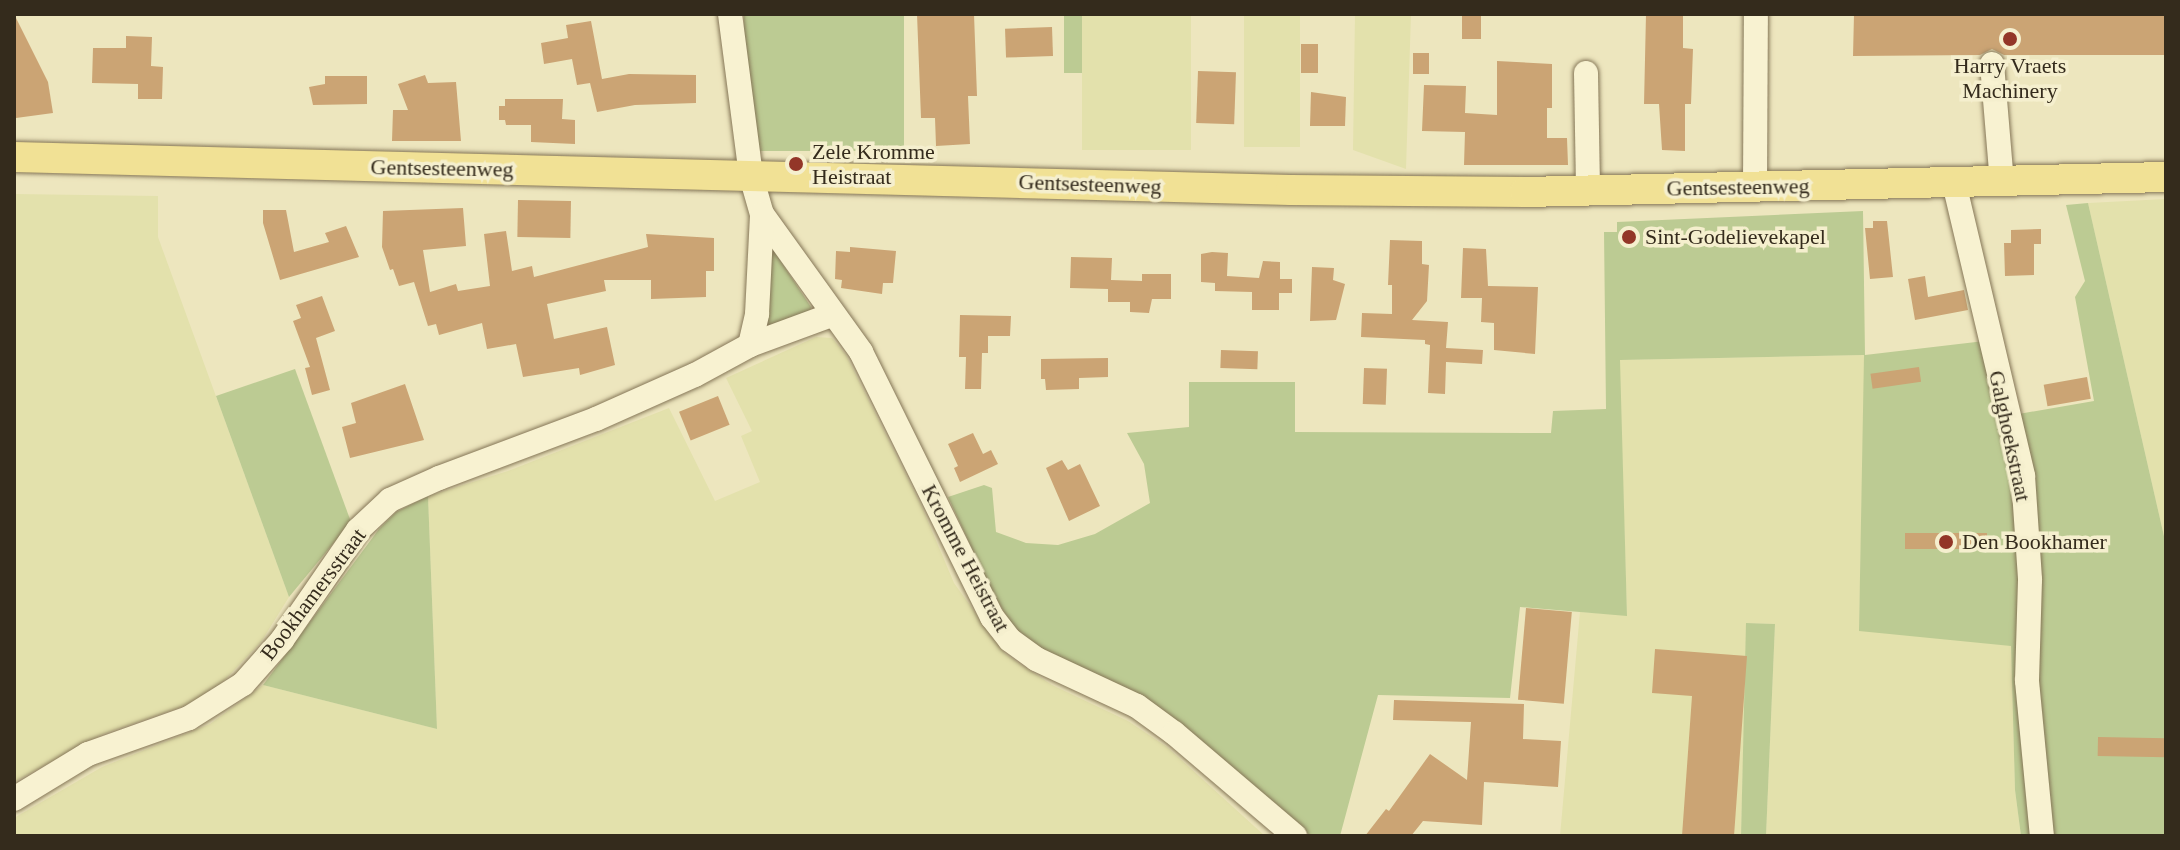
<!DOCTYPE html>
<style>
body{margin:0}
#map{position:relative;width:2180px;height:850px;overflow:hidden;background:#ede6be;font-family:"Times New Roman",serif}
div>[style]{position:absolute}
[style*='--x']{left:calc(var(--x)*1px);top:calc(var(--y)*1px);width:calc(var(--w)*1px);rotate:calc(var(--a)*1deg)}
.farmland>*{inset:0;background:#e3e1ac;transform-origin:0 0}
.green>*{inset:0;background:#bccb93;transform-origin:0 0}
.building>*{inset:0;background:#cba474;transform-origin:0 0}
.roads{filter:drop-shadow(0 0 2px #857657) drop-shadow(0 0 2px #857657)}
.minor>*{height:24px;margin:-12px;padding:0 12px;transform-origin:12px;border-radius:12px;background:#f8f2d1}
.major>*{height:30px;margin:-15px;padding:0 15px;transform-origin:15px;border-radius:15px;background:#f1e195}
.dots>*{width:22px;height:22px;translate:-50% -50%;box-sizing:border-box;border:4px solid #f5efce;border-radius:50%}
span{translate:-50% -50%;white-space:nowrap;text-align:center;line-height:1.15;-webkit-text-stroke:7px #f5efce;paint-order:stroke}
.poi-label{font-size:22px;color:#342b1c}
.left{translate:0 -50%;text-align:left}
.street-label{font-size:22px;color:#342b1c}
.frame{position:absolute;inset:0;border:16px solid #342b1c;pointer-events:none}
</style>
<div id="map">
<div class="farmland">
<i style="left:1082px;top:14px;width:109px;height:136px"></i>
<i style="left:1244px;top:14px;width:56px;height:133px"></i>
<i style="clip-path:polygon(1355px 14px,1411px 14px,1406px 169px,1353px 150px)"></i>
<i style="clip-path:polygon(14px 194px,158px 196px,158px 237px,289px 597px,261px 642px,218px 687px,193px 703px,103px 734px,14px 782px)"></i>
<i style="clip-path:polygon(2166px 199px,2166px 545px,2088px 203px)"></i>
<i style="clip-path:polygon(816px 337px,832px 338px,846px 355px,921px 505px,954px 583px,1005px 654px,1052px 685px,1128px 721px,1167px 747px,1265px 836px,14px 836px,14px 818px,102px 767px,210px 724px,263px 685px,437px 729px,428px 496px,508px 471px,669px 408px,715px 501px,760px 482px,741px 436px,752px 431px,726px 378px)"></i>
<i style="clip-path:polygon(1865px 355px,1859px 630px,2011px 645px,2015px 790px,2021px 836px,1766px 836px,1775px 624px,1747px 623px,1741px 836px,1560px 836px,1580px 612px,1627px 615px,1619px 360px)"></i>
</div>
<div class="green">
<i style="left:744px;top:14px;width:160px;height:137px"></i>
<i style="left:1064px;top:14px;width:18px;height:59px"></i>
<i style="clip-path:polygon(2088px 203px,2166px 545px,2166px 836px,2021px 836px,2015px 790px,2011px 646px,1859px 631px,1864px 355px,1620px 360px,1627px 616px,1520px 607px,1510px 698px,1378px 695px,1340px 836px,1311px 836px,1199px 742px,1039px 648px,1012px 625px,992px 592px,948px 497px,984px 485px,992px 488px,996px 532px,1026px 543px,1058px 545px,1095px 534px,1150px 503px,1144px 464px,1127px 433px,1189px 427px,1189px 382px,1295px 382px,1295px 432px,1551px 433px,1553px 411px,1606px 409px,1604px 232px,1617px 232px,1617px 222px,1863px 211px,1865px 355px,1993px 340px,2013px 415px,2094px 401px,2075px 297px,2085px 281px,2066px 205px)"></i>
<i style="clip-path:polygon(770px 245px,811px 307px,810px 311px,771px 328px,766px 326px)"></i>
<i style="clip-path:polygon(295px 369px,351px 522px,289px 597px,216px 396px)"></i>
<i style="clip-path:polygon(428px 496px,437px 729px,263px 685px,379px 529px,396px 512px)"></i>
<i style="clip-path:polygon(1746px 623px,1775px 624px,1766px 836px,1741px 836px)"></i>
</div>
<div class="building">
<i style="clip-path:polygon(14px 14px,48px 82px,53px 113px,16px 118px)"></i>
<i style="clip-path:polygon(917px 14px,974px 14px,977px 96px,968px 96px,970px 144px,936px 146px,935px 118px,921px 118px)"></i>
<i style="left:1462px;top:14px;width:19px;height:25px"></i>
<i style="clip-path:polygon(1646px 14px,1683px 14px,1683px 48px,1693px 49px,1691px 104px,1685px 104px,1685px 151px,1662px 150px,1659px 104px,1644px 104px)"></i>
<i style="clip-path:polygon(1854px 14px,2166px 14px,2166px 55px,2004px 55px,1992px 49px,1980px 55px,1853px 56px)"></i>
<i style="clip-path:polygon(591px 21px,602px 79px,629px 74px,696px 75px,696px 103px,635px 105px,597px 112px,590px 83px,577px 85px,572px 59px,544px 64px,541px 43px,568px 38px,566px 25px)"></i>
<i style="left:1052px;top:27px;width:29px;height:47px;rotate:88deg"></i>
<i style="clip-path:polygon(126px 36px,152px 37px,151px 66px,163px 67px,162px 99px,138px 99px,138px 84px,92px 83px,93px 48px,126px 48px)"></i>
<i style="left:1301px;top:44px;width:17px;height:29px"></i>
<i style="left:1413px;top:53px;width:16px;height:21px"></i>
<i style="clip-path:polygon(1497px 61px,1552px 64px,1552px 108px,1547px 108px,1547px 138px,1567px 138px,1568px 165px,1464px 165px,1465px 132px,1422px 131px,1424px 85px,1466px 86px,1465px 113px,1497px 115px)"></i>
<i style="left:1198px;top:71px;width:38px;height:52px;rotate:2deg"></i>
<i style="clip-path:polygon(425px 75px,428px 83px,456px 82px,461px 141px,392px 141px,393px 110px,408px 110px,398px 84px)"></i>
<i style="clip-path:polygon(325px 76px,367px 76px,367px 104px,313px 105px,309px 87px,325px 84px)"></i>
<i style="clip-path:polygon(1311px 92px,1346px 97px,1345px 126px,1310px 126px)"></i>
<i style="clip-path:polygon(505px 99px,563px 99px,562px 119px,575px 120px,575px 144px,531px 142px,531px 125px,506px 125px,505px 120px,499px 120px,499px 106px,505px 106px)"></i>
<i style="left:518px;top:200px;width:53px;height:37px;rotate:1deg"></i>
<i style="clip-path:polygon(463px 208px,466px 246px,423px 250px,430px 292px,456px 284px,458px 291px,490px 286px,484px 234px,506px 231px,512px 271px,532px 266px,534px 277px,648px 247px,646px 234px,714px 238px,714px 271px,706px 271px,706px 297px,651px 299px,651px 280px,604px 280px,606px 291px,547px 304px,554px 339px,607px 327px,615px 365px,580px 375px,579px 368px,523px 377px,516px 344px,487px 349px,482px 323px,439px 335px,436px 324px,428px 326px,414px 282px,399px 286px,393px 269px,390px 270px,382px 247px,383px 211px)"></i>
<i style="clip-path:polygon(263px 210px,286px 210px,294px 252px,329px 242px,325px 233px,346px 226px,359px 257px,280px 280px,263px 223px)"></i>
<i style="clip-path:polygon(1873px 221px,1887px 221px,1893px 277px,1870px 279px,1865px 228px,1873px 228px)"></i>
<i style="clip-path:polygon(2041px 229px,2041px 244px,2034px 244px,2034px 275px,2005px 276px,2004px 243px,2011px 243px,2011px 230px)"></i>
<i style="clip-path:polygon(1390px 240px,1422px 241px,1422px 264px,1429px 265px,1427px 301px,1412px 320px,1448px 322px,1446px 348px,1483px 350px,1482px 364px,1446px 362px,1445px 394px,1428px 393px,1430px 345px,1425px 344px,1425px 340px,1361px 337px,1362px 313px,1392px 314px,1392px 285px,1388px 285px)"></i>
<i style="clip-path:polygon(850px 247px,896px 251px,893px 283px,883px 283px,882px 294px,841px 288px,842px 280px,835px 279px,836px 251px,850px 252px)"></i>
<i style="clip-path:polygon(1463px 248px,1486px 249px,1488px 286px,1538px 287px,1535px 354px,1494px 350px,1494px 323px,1481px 322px,1482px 298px,1461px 298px)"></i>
<i style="clip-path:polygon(1212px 252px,1228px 253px,1227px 276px,1259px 278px,1263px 261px,1280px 262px,1280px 279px,1292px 279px,1292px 293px,1279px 293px,1279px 310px,1252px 310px,1252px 292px,1215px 291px,1215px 283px,1201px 282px,1201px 254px)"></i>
<i style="clip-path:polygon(1071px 257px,1112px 258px,1111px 280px,1142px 281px,1142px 274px,1171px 274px,1171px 299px,1152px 299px,1149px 313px,1130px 312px,1130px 302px,1108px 302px,1108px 289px,1070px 288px)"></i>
<i style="clip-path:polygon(1312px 267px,1334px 268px,1333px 280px,1345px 284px,1336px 320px,1310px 321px)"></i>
<i style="clip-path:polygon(1925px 276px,1928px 297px,1964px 290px,1968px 310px,1915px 320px,1908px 279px)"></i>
<i style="clip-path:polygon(322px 296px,335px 331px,316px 338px,330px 390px,312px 395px,305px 368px,310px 367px,293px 321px,301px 318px,296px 305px)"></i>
<i style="clip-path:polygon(960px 315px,1011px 316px,1010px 336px,988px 336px,988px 353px,982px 353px,981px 389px,965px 389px,966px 357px,959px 357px)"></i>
<i style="left:1221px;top:350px;width:37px;height:18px;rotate:2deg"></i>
<i style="clip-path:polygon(1108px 358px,1108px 377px,1079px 378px,1079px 389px,1046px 390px,1045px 379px,1041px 379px,1041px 359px)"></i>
<i style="left:1919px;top:367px;width:15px;height:49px;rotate:82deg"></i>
<i style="left:1364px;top:368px;width:23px;height:36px;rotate:2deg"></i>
<i style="left:2087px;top:377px;width:22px;height:44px;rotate:80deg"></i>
<i style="clip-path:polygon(405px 384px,424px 440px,350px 458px,342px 427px,356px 423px,351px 403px)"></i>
<i style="left:718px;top:396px;width:31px;height:42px;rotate:68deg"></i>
<i style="clip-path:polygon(973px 433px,983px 454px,991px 450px,998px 464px,960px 482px,954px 468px,958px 466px,948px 444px)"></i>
<i style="clip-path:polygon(1062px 460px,1068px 470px,1080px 464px,1100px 506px,1069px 521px,1046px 468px)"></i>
<i style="left:1987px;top:533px;width:16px;height:82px;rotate:90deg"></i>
<i style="left:1526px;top:608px;width:46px;height:92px;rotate:5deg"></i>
<i style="clip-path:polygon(1655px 649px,1747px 656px,1734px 836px,1682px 836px,1692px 696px,1652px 693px)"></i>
<i style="clip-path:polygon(1394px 700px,1524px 704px,1523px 739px,1561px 741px,1558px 787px,1484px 782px,1482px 825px,1423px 821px,1411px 836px,1365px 836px,1386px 809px,1389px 811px,1430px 754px,1467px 780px,1471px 722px,1393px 720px)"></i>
<i style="left:2098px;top:737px;width:68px;height:19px;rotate:1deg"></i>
</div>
<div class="roads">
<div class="minor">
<i style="--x:730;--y:14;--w:163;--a:82.6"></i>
<i style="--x:751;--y:176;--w:40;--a:74"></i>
<i style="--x:762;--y:214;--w:170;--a:54.3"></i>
<i style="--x:861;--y:352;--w:296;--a:63.7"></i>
<i style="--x:992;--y:617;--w:29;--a:52"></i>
<i style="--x:1010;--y:640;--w:32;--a:36"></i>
<i style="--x:1036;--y:659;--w:111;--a:25"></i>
<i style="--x:1137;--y:706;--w:46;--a:36.1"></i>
<i style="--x:1174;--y:733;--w:159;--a:40.4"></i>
<i style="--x:1992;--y:64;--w:118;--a:85.2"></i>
<i style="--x:1586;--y:73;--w:116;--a:89"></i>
<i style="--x:1954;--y:183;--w:301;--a:76.7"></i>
<i style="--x:2023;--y:476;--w:104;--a:86.1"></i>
<i style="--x:2030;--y:580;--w:101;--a:91.7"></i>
<i style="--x:2027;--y:681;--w:156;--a:84.5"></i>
<i style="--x:1755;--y:187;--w:173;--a:-89.7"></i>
<i style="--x:750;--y:345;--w:32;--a:-77"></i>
<i style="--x:757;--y:314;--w:100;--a:-87.1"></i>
<i style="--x:14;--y:799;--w:87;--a:-31.3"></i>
<i style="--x:88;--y:754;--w:107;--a:-19.6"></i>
<i style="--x:189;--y:718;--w:64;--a:-32.2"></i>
<i style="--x:243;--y:684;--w:59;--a:-48.4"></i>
<i style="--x:282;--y:640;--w:134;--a:-55.4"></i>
<i style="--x:358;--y:530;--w:44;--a:-43.2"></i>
<i style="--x:390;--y:500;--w:54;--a:-24.2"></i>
<i style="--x:439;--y:478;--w:168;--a:-20.6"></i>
<i style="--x:596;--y:419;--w:108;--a:-24"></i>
<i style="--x:695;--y:375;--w:63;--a:-28.6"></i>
<i style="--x:750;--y:345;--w:86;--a:-20.3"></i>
</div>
<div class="major">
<i style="--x:14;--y:157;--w:1277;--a:1.48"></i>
<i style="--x:1291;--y:190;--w:234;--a:0.5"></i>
<i style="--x:1525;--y:192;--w:641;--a:-1.34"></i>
</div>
</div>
<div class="dots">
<i style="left:2010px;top:39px;background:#933628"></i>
<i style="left:796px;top:164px;background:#933628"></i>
<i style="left:1629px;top:237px;background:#933628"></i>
<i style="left:1946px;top:542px;background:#933628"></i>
</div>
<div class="poi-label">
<span style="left:2010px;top:78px">Harry Vraets<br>Machinery</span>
<span class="left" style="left:812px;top:164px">Zele Kromme<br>Heistraat</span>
<span class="left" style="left:1645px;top:237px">Sint-Godelievekapel</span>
<span class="left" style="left:1962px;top:542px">Den Bookhamer</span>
</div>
<div class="street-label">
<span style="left:442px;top:168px;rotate:1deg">Gentsesteenweg</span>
<span style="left:1090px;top:184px;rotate:2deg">Gentsesteenweg</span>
<span style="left:1738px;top:187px;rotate:-1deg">Gentsesteenweg</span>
<span style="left:2010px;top:436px;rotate:78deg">Galghoekstraat</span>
<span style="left:966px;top:558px;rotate:62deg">Kromme Heistraat</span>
<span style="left:313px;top:594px;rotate:-53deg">Bookhamersstraat</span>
</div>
<div class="frame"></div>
</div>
